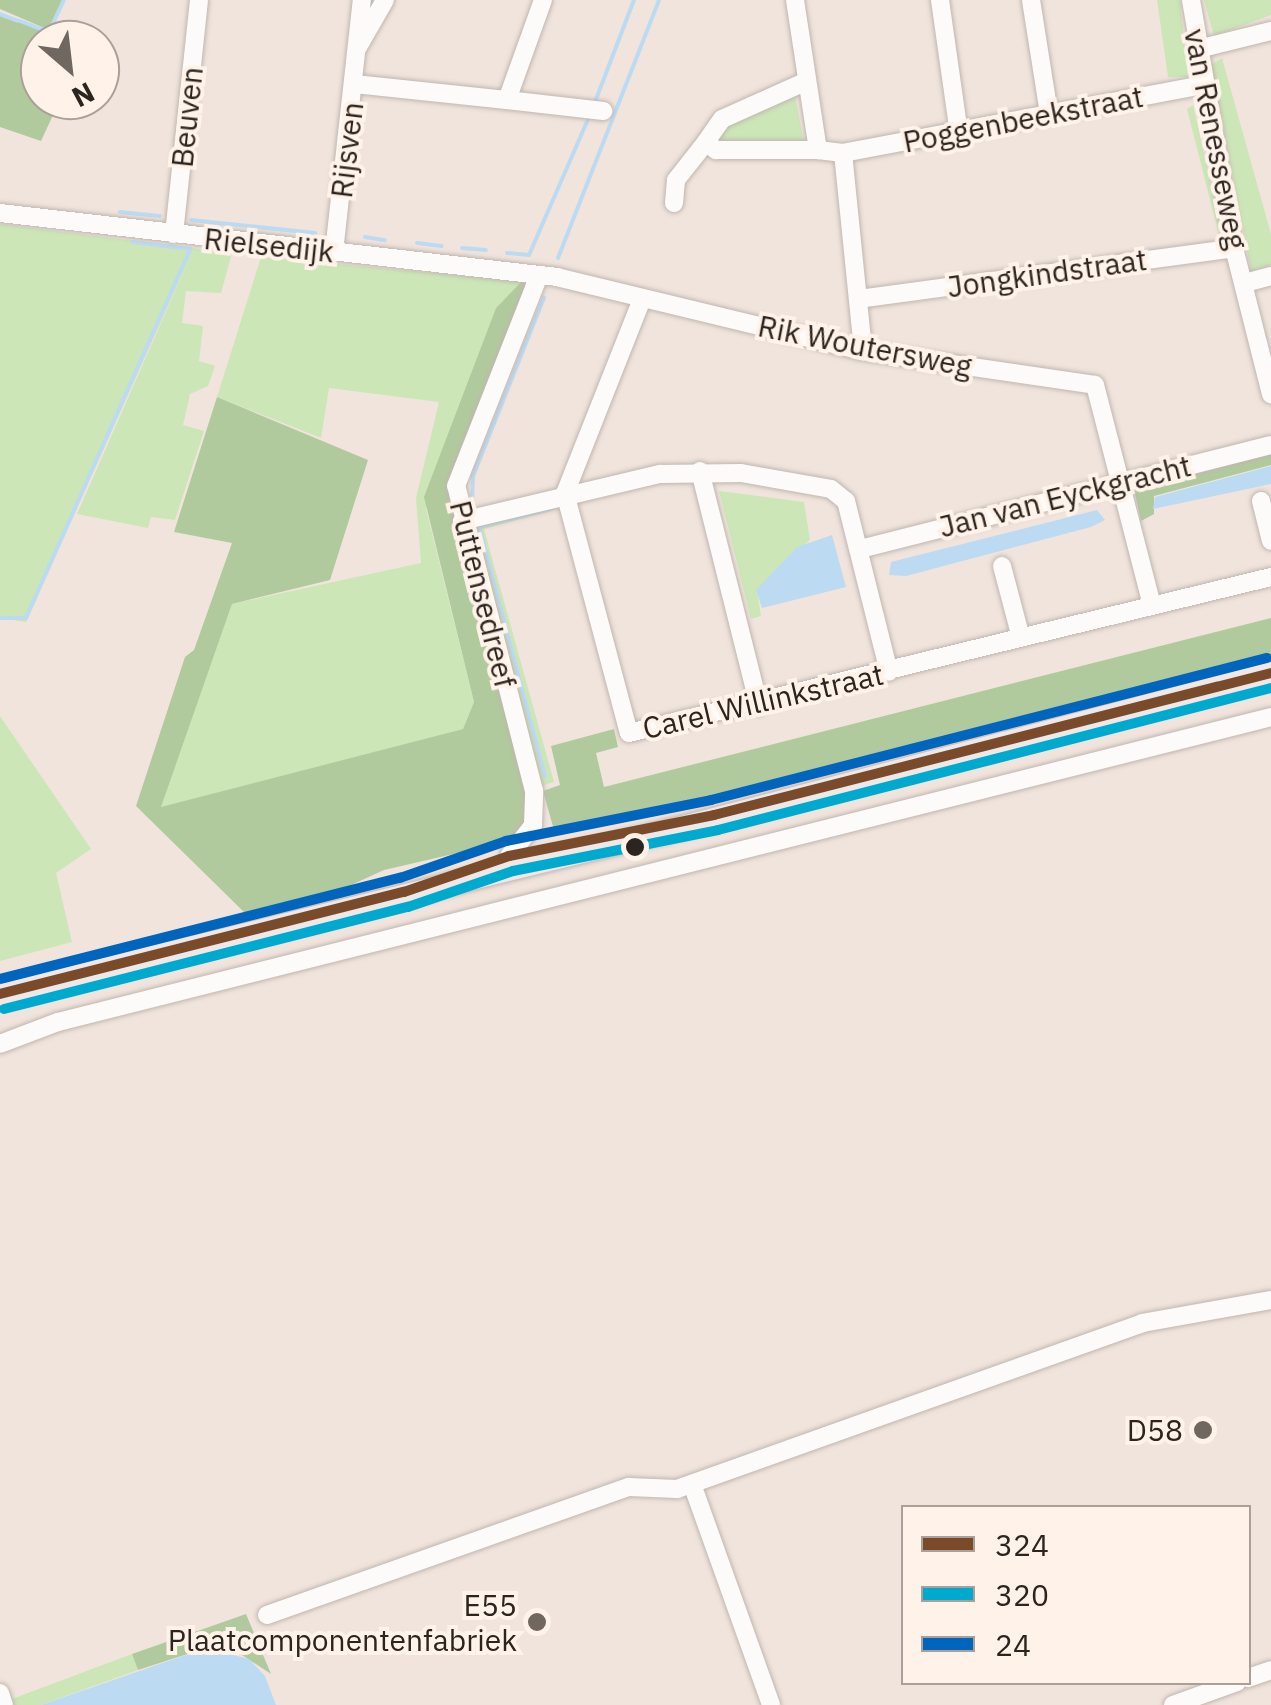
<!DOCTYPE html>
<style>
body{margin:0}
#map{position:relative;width:1271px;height:1705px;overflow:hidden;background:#f0e4dc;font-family:"IBM Plex Sans",sans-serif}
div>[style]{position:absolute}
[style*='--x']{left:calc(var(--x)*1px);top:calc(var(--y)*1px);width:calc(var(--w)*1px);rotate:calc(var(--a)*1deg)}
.green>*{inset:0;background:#cce6b8}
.forest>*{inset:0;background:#b1ca9d}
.water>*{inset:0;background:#bcdbf2}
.stream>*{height:4px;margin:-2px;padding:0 2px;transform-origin:2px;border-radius:2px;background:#bcdbf2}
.roads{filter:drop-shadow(0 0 2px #c0b6b0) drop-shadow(0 0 2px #c0b6b0)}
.minor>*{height:18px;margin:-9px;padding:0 9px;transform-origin:9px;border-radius:9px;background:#fdfbfa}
.major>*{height:22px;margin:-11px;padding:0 11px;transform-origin:11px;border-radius:11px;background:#f0e7e7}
.bus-1>*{height:10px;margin:-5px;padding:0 5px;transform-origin:5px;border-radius:5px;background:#7a4b2a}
.bus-2>*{height:10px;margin:-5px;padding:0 5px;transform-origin:5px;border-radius:5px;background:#00a9ce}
.bus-3>*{height:10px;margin:-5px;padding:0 5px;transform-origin:5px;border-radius:5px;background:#0065bd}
.dots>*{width:28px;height:28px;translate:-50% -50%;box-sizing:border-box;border:5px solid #fff2e9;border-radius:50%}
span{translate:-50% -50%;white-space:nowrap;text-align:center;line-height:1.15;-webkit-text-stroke:8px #fff2e9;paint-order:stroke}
.street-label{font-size:30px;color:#2c241f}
.poi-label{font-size:30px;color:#2c241f}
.right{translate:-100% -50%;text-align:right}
.legend{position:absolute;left:901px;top:1505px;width:350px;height:180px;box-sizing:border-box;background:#fff2e9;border:2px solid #aba098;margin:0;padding:12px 18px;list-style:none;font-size:30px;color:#2c241f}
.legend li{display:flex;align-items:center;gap:20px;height:50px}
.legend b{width:50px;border:2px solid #aba098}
.north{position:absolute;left:20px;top:20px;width:100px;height:100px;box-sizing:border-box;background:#fff2e9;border:2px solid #aba098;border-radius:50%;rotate:152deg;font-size:28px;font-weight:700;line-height:40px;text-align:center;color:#2c241f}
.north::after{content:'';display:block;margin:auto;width:35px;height:45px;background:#716761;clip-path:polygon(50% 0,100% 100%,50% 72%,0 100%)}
</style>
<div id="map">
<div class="green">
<i style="clip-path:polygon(1157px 0,1180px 0,1188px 77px,1168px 77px)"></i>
<i style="clip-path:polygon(1204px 0,1271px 0,1271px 15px,1214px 36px)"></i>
<i style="clip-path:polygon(1222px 58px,1271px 234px,1271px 265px,1251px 271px,1211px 65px)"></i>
<i style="clip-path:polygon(795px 95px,804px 144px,718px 142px,714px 132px)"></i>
<i style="clip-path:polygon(1193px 105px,1222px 232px,1219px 235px,1187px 109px)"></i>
<i style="clip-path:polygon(0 224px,232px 253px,221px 293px,186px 291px,182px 323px,203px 326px,199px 361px,215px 366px,208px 386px,190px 394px,183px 425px,204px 431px,175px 520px,151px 517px,148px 528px,77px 514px,190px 257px,26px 622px,0 618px)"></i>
<i style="clip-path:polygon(261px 257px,522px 281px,496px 308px,426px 509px,474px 702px,463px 729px,160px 808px,232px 604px,421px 563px,416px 498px,439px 402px,329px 388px,321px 438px,217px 397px)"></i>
<i style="clip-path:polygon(719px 491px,804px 502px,810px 540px,757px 590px,761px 616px,751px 619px)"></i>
<i style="clip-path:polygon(553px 503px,558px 509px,484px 529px,554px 782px,541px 786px,472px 528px)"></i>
<i style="clip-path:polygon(0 716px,91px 849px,56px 873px,72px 942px,0 961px)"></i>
<i style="clip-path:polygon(132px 1654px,138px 1670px,41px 1705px,14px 1705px,12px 1699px)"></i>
</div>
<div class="forest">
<i style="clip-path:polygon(0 0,64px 0,49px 30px,0 9px)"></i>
<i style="clip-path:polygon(0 14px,64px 40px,40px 40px,40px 100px,60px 100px,41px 141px,0 127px)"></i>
<i style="clip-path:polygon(522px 281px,526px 286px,451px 477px,449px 497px,530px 802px,519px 839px,384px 870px,338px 891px,245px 913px,136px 806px,185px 657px,194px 650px,232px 543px,174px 532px,217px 397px,368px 460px,330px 580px,232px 604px,161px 807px,463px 729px,474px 702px,424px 497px,496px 308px)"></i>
<i style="clip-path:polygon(1271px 454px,1271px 465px,1154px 496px,1154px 514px,1141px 521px,1134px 490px)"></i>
<i style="clip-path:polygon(1271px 618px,1271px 657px,702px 800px,554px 830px,543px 791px,560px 785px,551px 746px,614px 729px,618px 747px,596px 753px,604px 787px)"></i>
<i style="clip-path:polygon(246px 1614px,271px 1674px,239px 1653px,206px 1648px,138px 1670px,132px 1654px)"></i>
</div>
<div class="water">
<i style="clip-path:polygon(1271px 466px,1271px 484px,1153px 509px,1155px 497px)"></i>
<i style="clip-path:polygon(1097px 510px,1105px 520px,1091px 527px,906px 576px,889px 575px,891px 562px)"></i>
<i style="clip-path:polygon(832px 535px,846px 587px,762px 608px,756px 590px,797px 547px)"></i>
<i style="clip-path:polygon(206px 1648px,249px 1659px,265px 1676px,276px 1705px,41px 1705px)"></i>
</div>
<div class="stream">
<i style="--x:0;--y:14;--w:19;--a:21"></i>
<i style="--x:20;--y:21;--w:31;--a:21"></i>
<i style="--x:49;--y:32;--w:35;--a:-65"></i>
<i style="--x:595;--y:102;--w:109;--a:-69.1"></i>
<i style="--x:120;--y:212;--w:40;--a:5.7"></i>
<i style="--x:191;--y:220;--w:125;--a:6"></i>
<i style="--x:365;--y:237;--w:20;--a:9"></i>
<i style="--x:417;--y:243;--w:25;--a:7"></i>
<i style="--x:462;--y:248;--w:24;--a:5"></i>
<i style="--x:507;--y:253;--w:22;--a:5"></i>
<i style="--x:529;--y:255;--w:150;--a:-66.5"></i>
<i style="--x:558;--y:258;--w:277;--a:-68.6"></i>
<i style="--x:472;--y:506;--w:30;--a:-88"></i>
<i style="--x:473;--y:476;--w:192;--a:-68.3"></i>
<i style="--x:0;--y:618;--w:26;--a:0"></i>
<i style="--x:26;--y:618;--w:404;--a:-66"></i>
<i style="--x:190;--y:249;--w:58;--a:-173.1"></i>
<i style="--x:545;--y:776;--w:258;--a:-104.8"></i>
<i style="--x:479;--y:527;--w:74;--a:-14"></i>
</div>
<div class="roads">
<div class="minor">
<i style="--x:795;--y:0;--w:152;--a:81.3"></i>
<i style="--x:818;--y:150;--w:25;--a:7"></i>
<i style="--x:843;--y:153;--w:199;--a:84.2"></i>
<i style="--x:940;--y:0;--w:134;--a:81.9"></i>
<i style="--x:1031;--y:0;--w:115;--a:81"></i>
<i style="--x:1191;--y:0;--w:252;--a:80.2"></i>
<i style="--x:1234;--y:248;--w:151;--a:75.8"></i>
<i style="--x:358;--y:47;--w:54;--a:-60.1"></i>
<i style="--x:1198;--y:49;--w:75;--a:-13.9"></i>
<i style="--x:807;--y:81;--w:93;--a:155.9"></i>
<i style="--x:722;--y:119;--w:28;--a:125"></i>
<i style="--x:706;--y:142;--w:13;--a:39"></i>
<i style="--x:716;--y:150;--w:102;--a:0"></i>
<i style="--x:354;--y:84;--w:154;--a:6"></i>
<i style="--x:507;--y:100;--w:106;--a:-70.2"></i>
<i style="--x:507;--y:100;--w:97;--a:6.5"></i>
<i style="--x:843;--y:153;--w:366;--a:-10.7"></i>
<i style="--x:674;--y:203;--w:23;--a:-85"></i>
<i style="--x:676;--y:180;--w:48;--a:-51.7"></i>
<i style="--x:0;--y:213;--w:561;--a:6.55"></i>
<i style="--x:557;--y:277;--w:315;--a:13.6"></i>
<i style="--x:863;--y:351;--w:234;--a:8.3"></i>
<i style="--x:1095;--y:385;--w:227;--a:75.5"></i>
<i style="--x:174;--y:234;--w:235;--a:-83.9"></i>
<i style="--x:334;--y:252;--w:254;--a:-83.7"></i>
<i style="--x:1245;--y:283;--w:27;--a:-15"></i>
<i style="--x:642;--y:299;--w:209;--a:111.6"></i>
<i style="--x:565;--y:493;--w:248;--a:75.1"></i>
<i style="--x:629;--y:733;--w:661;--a:-13.66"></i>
<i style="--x:859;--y:299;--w:378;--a:-7.7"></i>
<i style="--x:700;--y:471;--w:242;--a:75.9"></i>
<i style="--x:1261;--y:501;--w:41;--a:76"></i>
<i style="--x:462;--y:521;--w:204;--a:-13.4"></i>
<i style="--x:660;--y:474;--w:81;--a:-0.7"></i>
<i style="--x:741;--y:473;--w:91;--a:10.1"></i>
<i style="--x:831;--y:489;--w:19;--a:39"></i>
<i style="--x:846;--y:501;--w:176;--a:75.9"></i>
<i style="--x:860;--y:549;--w:424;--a:-14.2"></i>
<i style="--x:1002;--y:566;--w:74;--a:75.2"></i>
<i style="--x:509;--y:856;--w:39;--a:-52"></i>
<i style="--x:533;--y:825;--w:34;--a:-88"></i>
<i style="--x:534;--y:791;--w:315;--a:-104.3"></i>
<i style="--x:456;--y:486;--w:227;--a:-68.5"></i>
<i style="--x:0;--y:1044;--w:62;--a:-20.8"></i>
<i style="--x:58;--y:1022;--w:1251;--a:-14.11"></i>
<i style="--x:692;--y:1484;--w:235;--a:70.3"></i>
<i style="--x:267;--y:1615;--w:384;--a:-19.5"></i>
<i style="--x:629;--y:1487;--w:48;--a:2.4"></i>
<i style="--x:677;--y:1489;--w:494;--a:-19.6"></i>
<i style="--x:1142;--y:1323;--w:131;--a:-10.1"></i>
<i style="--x:1248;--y:1678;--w:24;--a:-19"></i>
<i style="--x:0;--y:1693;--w:13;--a:72"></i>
<i style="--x:1173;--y:1705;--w:68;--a:-19.8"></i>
</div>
<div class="major">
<i style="--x:0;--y:994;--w:688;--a:-13.71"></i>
<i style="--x:668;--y:831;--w:623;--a:-14.68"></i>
</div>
</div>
<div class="bus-1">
<i style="--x:0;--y:994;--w:417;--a:-14.2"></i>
<i style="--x:404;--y:892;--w:111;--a:-18.9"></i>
<i style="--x:509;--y:856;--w:209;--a:-11.3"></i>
<i style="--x:714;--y:815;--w:575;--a:-14.3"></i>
</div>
<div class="bus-2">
<i style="--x:4;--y:1009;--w:417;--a:-14.2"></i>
<i style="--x:408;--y:907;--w:111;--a:-18.9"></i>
<i style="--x:513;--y:871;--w:209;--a:-11.3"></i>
<i style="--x:718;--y:830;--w:571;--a:-14.4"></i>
</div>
<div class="bus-3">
<i style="--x:0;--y:979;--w:413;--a:-14.2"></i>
<i style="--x:400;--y:878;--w:112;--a:-19.2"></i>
<i style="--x:506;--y:841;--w:209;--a:-11.3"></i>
<i style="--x:711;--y:800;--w:574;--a:-14.33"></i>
</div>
<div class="dots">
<i style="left:635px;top:847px;background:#2c241f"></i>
<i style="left:1203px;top:1430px;background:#716761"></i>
<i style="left:537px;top:1622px;background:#716761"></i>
</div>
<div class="street-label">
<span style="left:187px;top:117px;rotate:-84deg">Beuven</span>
<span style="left:1023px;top:119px;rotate:-11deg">Poggenbeekstraat</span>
<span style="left:1216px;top:139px;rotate:79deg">van Renesseweg</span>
<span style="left:347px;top:150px;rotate:-83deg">Rijsven</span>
<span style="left:269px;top:245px;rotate:6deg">Rielsedijk</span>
<span style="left:1047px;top:273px;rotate:-8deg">Jongkindstraat</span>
<span style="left:865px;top:346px;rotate:11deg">Rik Woutersweg</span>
<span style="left:1065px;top:496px;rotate:-14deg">Jan van Eyckgracht</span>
<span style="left:483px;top:594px;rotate:76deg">Puttensedreef</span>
<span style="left:763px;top:701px;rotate:-13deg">Carel Willinkstraat</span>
</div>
<div class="poi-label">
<span class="right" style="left:1183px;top:1430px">D58</span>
<span class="right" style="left:517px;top:1622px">E55<br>Plaatcomponentenfabriek</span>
</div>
<ul class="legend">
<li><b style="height:12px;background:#7a4b2a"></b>324</li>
<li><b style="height:12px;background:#00a9ce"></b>320</li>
<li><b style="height:12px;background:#0065bd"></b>24</li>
</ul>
<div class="north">N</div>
</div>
